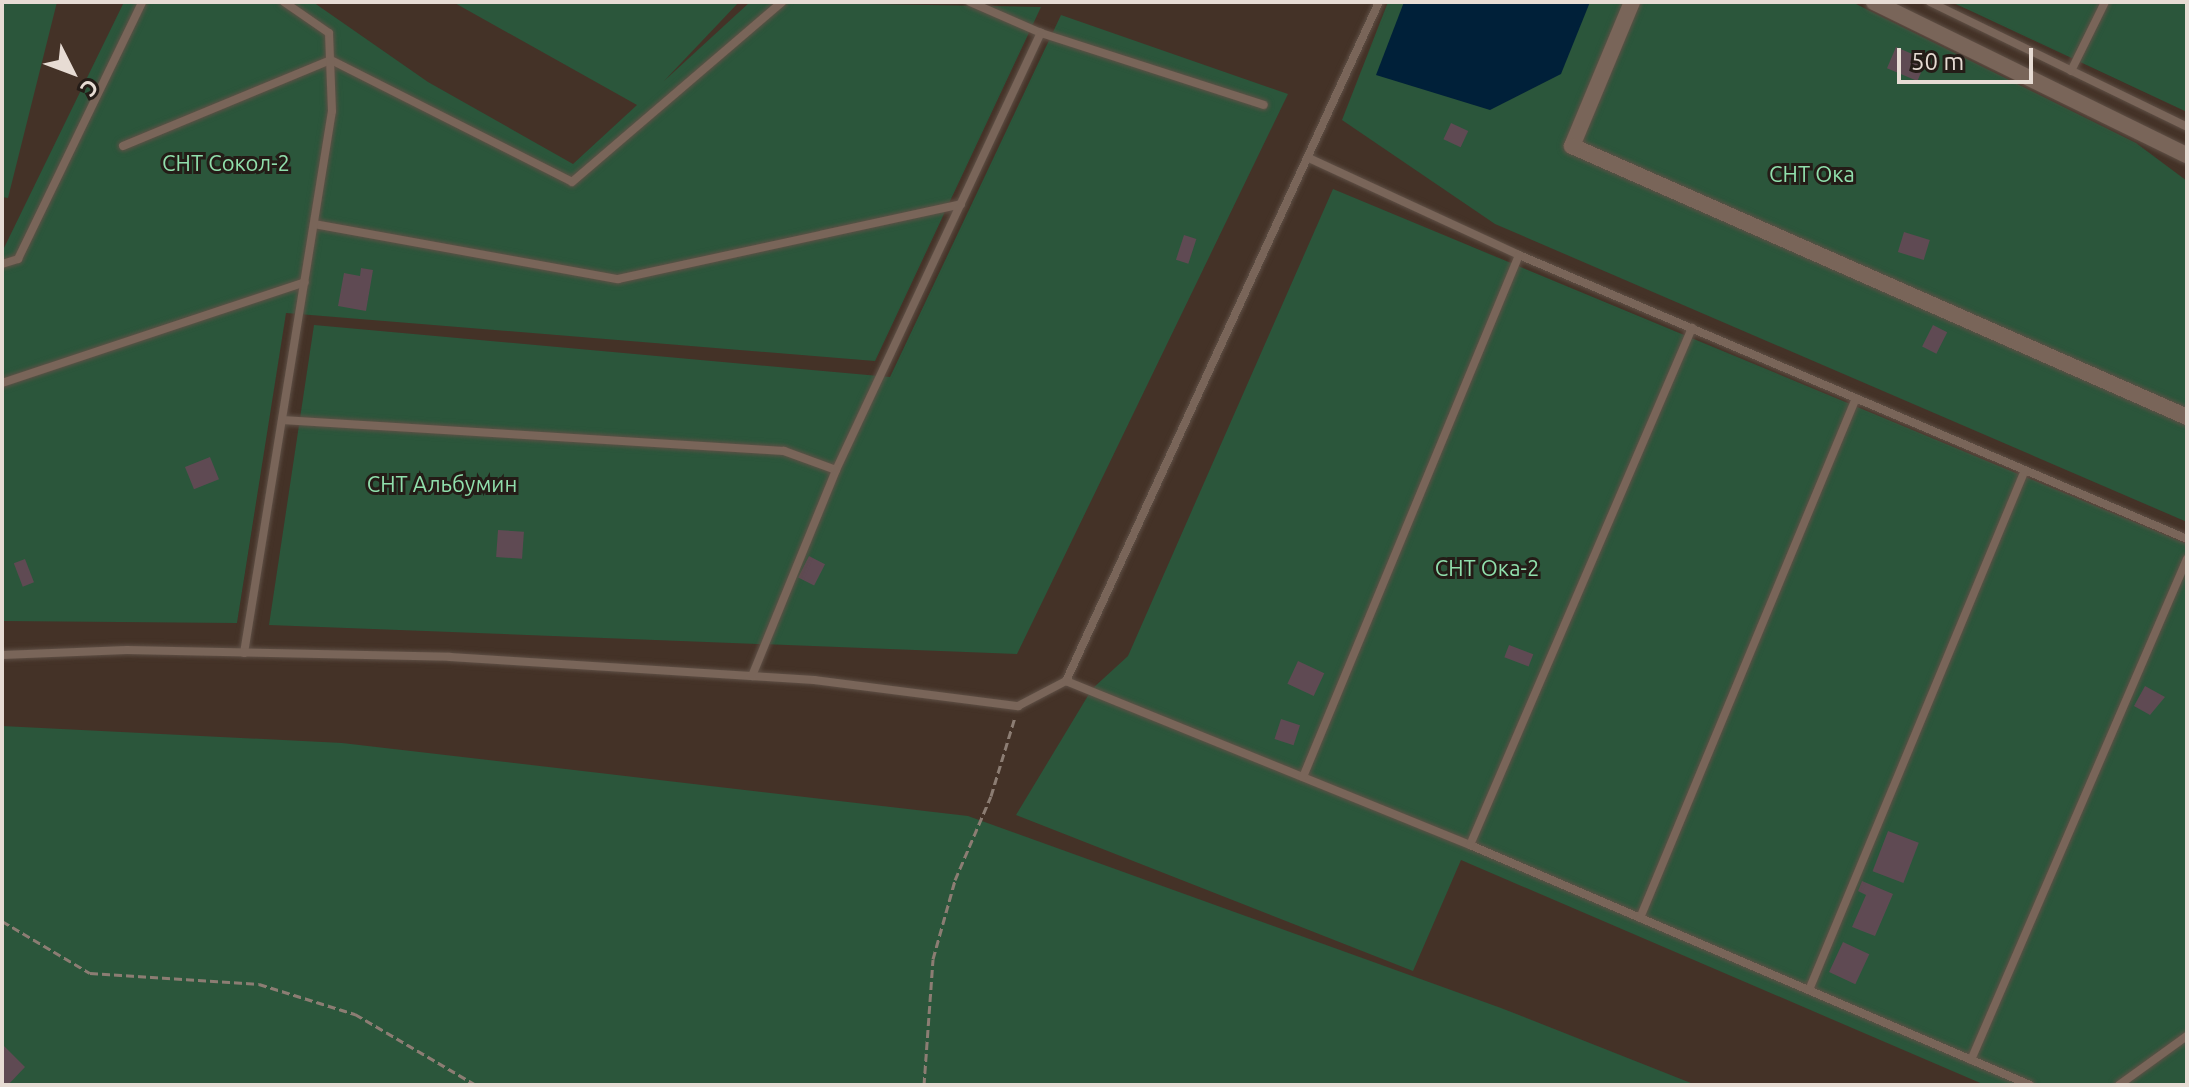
<!DOCTYPE html>
<meta charset="utf-8">
<style>
body{margin:0}
#map{position:relative;width:2189px;height:1087px;overflow:hidden;background:#443227;font-family:Ubuntu,sans-serif}
div>[style]{position:absolute}
[style*='--x']{left:calc(var(--x)*1px);top:calc(var(--y)*1px);width:calc(var(--w)*1px);rotate:calc(var(--a)*1deg)}
.green>*{inset:0;background:#2b563b}
.water>*{inset:0;background:#002039}
.building>*{inset:0;background:#5f4a53;transform-origin:0 0}
.path>*{height:3px;margin-top:-1.5px;transform-origin:0;background:repeating-linear-gradient(90deg,#8c7d73 0 8px,transparent 0 12px)}
.roads{filter:drop-shadow(0 0 2px #5f5046) drop-shadow(0 0 2px #5f5046)}
.lane>*{height:8px;margin:-4px;padding:0 4px;transform-origin:4px;border-radius:4px;background:#796559}
.street>*{height:16px;margin:-8px;padding:0 8px;transform-origin:8px;border-radius:8px;background:#796559}
span{translate:-50% -50%;white-space:nowrap;text-align:center;line-height:1.15;-webkit-text-stroke:6px #241c17;paint-order:stroke}
.park-label{font-size:22px;color:#90dfac}
.frame{position:absolute;inset:0;border:4px solid #e7dcd4;pointer-events:none}
.north{position:absolute;left:32px;top:32px;width:80px;height:80px;-webkit-text-stroke:6px #241c17;paint-order:stroke;rotate:132deg;font-size:22px;font-weight:700;line-height:32px;text-align:center;color:#e7dcd4}
.north::after{content:'';display:block;margin:auto;width:28px;height:36px;background:#e7dcd4;clip-path:polygon(50% 0,100% 100%,50% 72%,0 100%)}
.scale{position:absolute;left:1897px;top:48px;width:136px;height:36px;box-sizing:border-box;border:4px solid #e7dcd4;border-top:0;padding-left:10px;font-size:24px;line-height:28px;white-space:nowrap;color:#e7dcd4;-webkit-text-stroke:6px #241c17;paint-order:stroke}
</style>
<div id="map">
<div class="green">
<i style="clip-path:polygon(2px 2px,57px 2px,8px 198px,2px 197px)"></i>
<i style="clip-path:polygon(124px 2px,313px 2px,428px 82px,573px 164px,637px 105px,453px 2px,739px 2px,664px 81px,750px 2px,1041px 7px,875px 361px,286px 313px,237px 623px,2px 621px,2px 252px)"></i>
<i style="clip-path:polygon(1388px 2px,1852px 2px,2136px 143px,2187px 181px,2187px 522px,1495px 224px,1342px 120px)"></i>
<i style="clip-path:polygon(1951px 2px,2187px 2px,2187px 112px,1971px 11px)"></i>
<i style="clip-path:polygon(1061px 15px,1288px 94px,1017px 654px,269px 625px,314px 325px,890px 377px)"></i>
<i style="clip-path:polygon(1333px 189px,2187px 544px,2187px 1085px,1985px 1085px,1461px 860px,1413px 971px,1016px 815px,1092px 689px,1128px 656px)"></i>
<i style="clip-path:polygon(2px 726px,342px 743px,968px 816px,1501px 1008px,1696px 1085px,2px 1085px)"></i>
</div>
<div class="water">
<i style="clip-path:polygon(1404px 2px,1590px 2px,1561px 74px,1490px 110px,1376px 75px)"></i>
</div>
<div class="building">
<i style="left:1896px;top:47px;width:33px;height:23px;rotate:23deg"></i>
<i style="left:1451px;top:123px;width:19px;height:18px;rotate:25deg"></i>
<i style="left:1904px;top:232px;width:27px;height:21px;rotate:17deg"></i>
<i style="left:1184px;top:235px;width:13px;height:26px;rotate:18deg"></i>
<i style="clip-path:polygon(361px 268px,373px 270px,366px 311px,338px 306px,344px 273px,360px 276px)"></i>
<i style="left:1933px;top:325px;width:16px;height:24px;rotate:27deg"></i>
<i style="left:210px;top:457px;width:24px;height:27px;rotate:68deg"></i>
<i style="left:498px;top:530px;width:26px;height:27px;rotate:4deg"></i>
<i style="left:809px;top:556px;width:18px;height:24px;rotate:27deg"></i>
<i style="left:25px;top:559px;width:25px;height:12px;rotate:69deg"></i>
<i style="left:1509px;top:645px;width:26px;height:13px;rotate:21deg"></i>
<i style="left:1298px;top:661px;width:29px;height:25px;rotate:25deg"></i>
<i style="clip-path:polygon(2145px 686px,2165px 697px,2150px 715px,2134px 706px)"></i>
<i style="left:1281px;top:719px;width:20px;height:21px;rotate:18deg"></i>
<i style="left:1888px;top:831px;width:33px;height:43px;rotate:21deg"></i>
<i style="clip-path:polygon(1862px 881px,1893px 894px,1875px 936px,1852px 927px,1866px 895px,1858px 891px)"></i>
<i style="left:1843px;top:942px;width:29px;height:33px;rotate:25deg"></i>
<i style="clip-path:polygon(2px 1044px,25px 1067px,8px 1085px,2px 1085px)"></i>
</div>
<div class="path">
<i style="--x:2;--y:921;--w:102;--a:30.6"></i>
<i style="--x:90;--y:973;--w:169;--a:3.7"></i>
<i style="--x:259;--y:984;--w:101;--a:17.4"></i>
<i style="--x:355;--y:1014;--w:140;--a:30.4"></i>
<i style="--x:924;--y:1085;--w:126;--a:-85.9"></i>
<i style="--x:933;--y:959;--w:82;--a:-74.4"></i>
<i style="--x:955;--y:880;--w:91;--a:-66.8"></i>
<i style="--x:991;--y:796;--w:83;--a:-73.1"></i>
</div>
<div class="roads">
<div class="lane">
<i style="--x:970;--y:2;--w:77;--a:23.6"></i>
<i style="--x:1041;--y:33;--w:234;--a:17.9"></i>
<i style="--x:1930;--y:2;--w:286;--a:25.9"></i>
<i style="--x:2071;--y:71;--w:77;--a:-63.8"></i>
<i style="--x:123;--y:146;--w:225;--a:-22.5"></i>
<i style="--x:331;--y:60;--w:270;--a:26.8"></i>
<i style="--x:572;--y:182;--w:277;--a:-40.6"></i>
<i style="--x:1311;--y:159;--w:229;--a:24.8"></i>
<i style="--x:1519;--y:255;--w:726;--a:23.03"></i>
<i style="--x:314;--y:224;--w:309;--a:10.3"></i>
<i style="--x:618;--y:279;--w:351;--a:-12.3"></i>
<i style="--x:2;--y:264;--w:17;--a:-17"></i>
<i style="--x:18;--y:259;--w:285;--a:-64.2"></i>
<i style="--x:2;--y:383;--w:319;--a:-18.4"></i>
<i style="--x:282;--y:420;--w:503;--a:3.53"></i>
<i style="--x:784;--y:451;--w:55;--a:20.1"></i>
<i style="--x:244;--y:653;--w:549;--a:-80.78"></i>
<i style="--x:332;--y:111;--w:78;--a:-92.2"></i>
<i style="--x:329;--y:33;--w:55;--a:-145.4"></i>
<i style="--x:2;--y:655;--w:125;--a:-2.3"></i>
<i style="--x:127;--y:650;--w:323;--a:1.2"></i>
<i style="--x:450;--y:657;--w:365;--a:3.6"></i>
<i style="--x:814;--y:680;--w:206;--a:7.3"></i>
<i style="--x:1018;--y:706;--w:54;--a:-27.5"></i>
<i style="--x:1066;--y:681;--w:748;--a:-65.25"></i>
<i style="--x:752;--y:676;--w:222;--a:-67.8"></i>
<i style="--x:836;--y:470;--w:483;--a:-64.9"></i>
<i style="--x:1066;--y:681;--w:436;--a:22.1"></i>
<i style="--x:1470;--y:845;--w:609;--a:23.2"></i>
<i style="--x:1303;--y:777;--w:565;--a:-67.52"></i>
<i style="--x:1470;--y:845;--w:563;--a:-66.76"></i>
<i style="--x:1640;--y:918;--w:563;--a:-67.44"></i>
<i style="--x:1809;--y:990;--w:563;--a:-67.44"></i>
<i style="--x:1971;--y:1060;--w:546;--a:-66.68"></i>
<i style="--x:2119;--y:1085;--w:84;--a:-35.8"></i>
</div>
<div class="street">
<i style="--x:1632;--y:2;--w:156;--a:112.6"></i>
<i style="--x:1572;--y:146;--w:672;--a:23.78"></i>
<i style="--x:1874;--y:2;--w:348;--a:26.1"></i>
</div>
</div>
<div class="park-label">
<span style="left:226px;top:163px">СНТ Сокол-2</span>
<span style="left:1812px;top:174px">СНТ Ока</span>
<span style="left:442px;top:484px">СНТ Альбумин</span>
<span style="left:1487px;top:568px">СНТ Ока-2</span>
</div>
<div class="frame"></div>
<div class="north">С</div>
<div class="scale">50 m</div>
</div>
